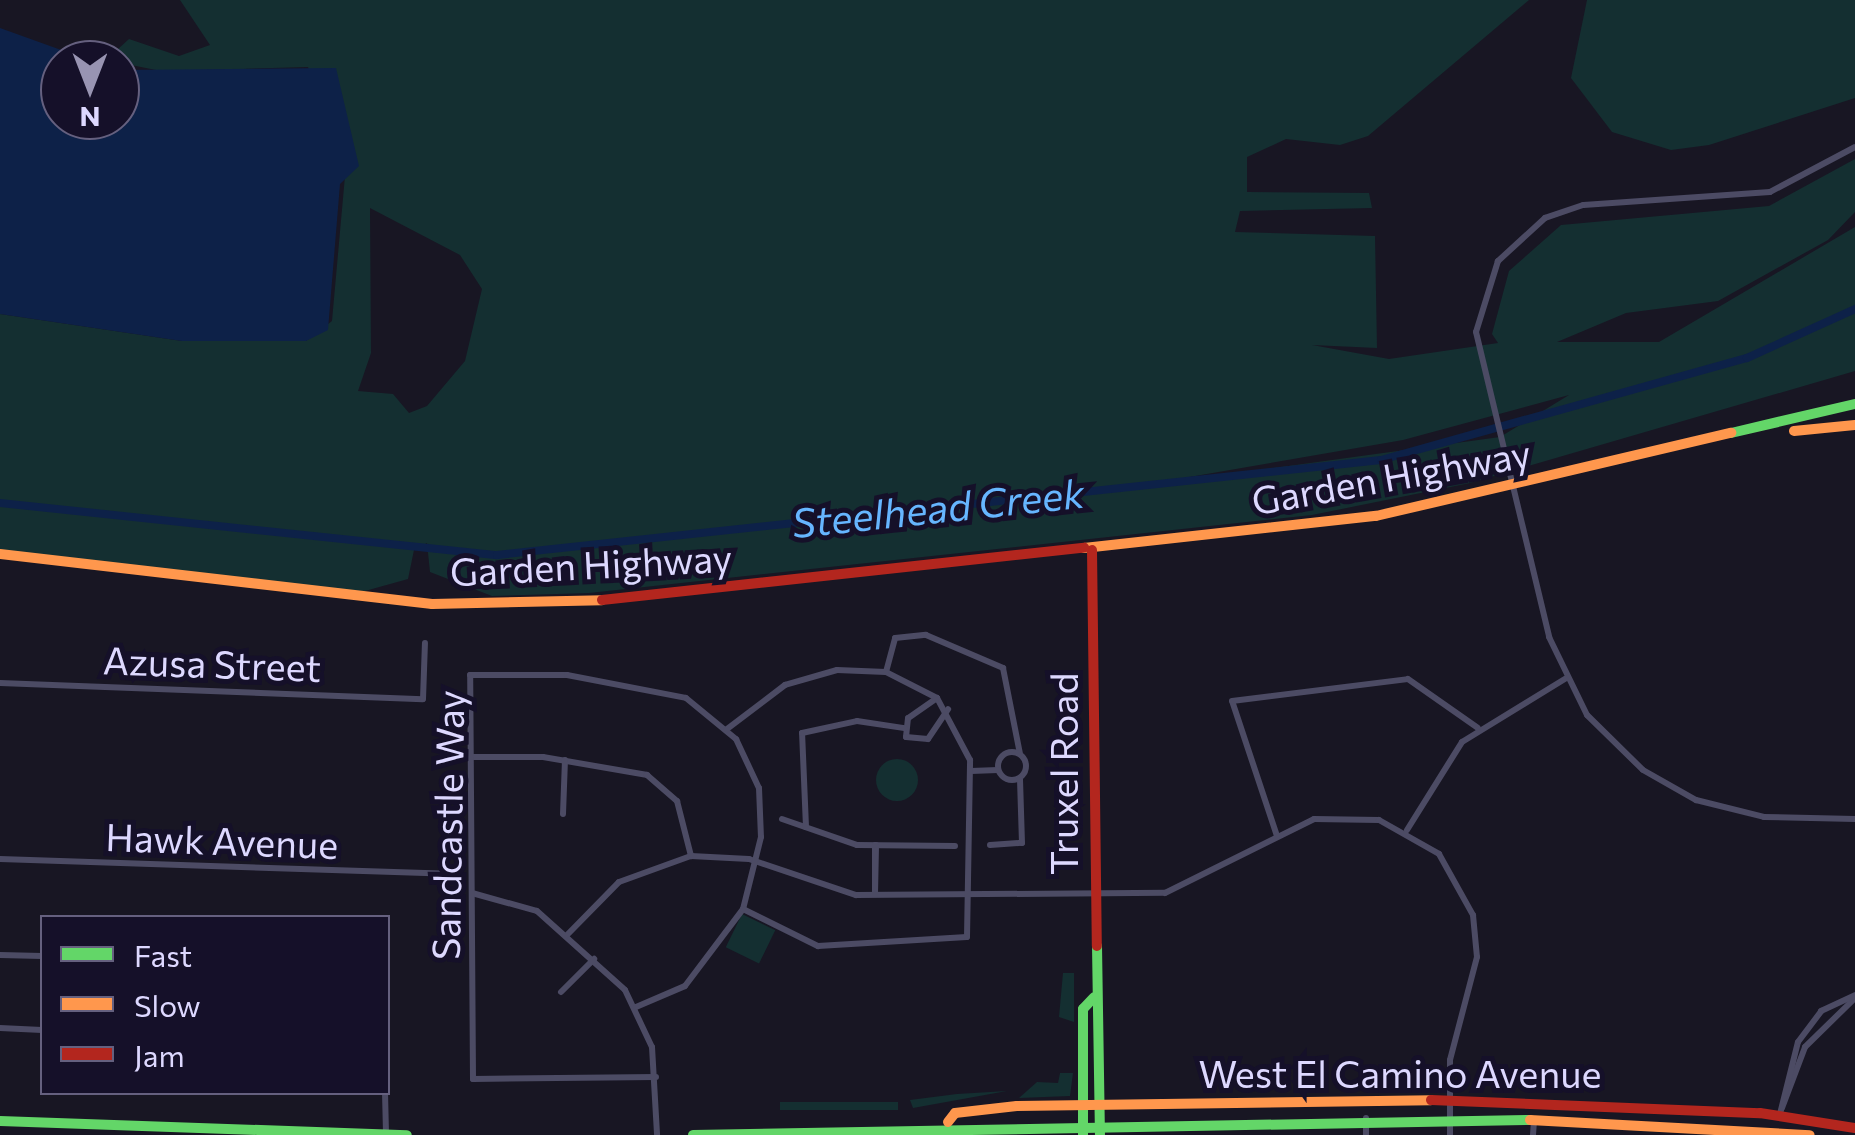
<!DOCTYPE html>
<style>
body{margin:0}
#map{position:relative;width:1855px;height:1135px;overflow:hidden;background:#181623;font-family:Commissioner,sans-serif}
div>[style]{position:absolute}
[style*='--x']{left:calc(var(--x)*1px);top:calc(var(--y)*1px);width:calc(var(--w)*1px);rotate:calc(var(--a)*1deg)}
.green>*{inset:0;background:#142f31;transform-origin:0 0}
.round{border-radius:50%}
.water>*{inset:0;background:#0d2148}
.canal>*{height:8px;margin:-4px;padding:0 4px;transform-origin:4px;border-radius:4px;background:#0d2148}
.street>*{height:6px;margin:-3px;padding:0 3px;transform-origin:3px;border-radius:3px;background:#4c4b64}
.street>.ring{margin:-3px;padding:0;box-sizing:content-box;background:none;border:6px solid #4c4b64;border-radius:50%}
.fast>*{height:10px;margin:-5px;padding:0 5px;transform-origin:5px;border-radius:5px;background:#63d668}
.slow>*{height:10px;margin:-5px;padding:0 5px;transform-origin:5px;border-radius:5px;background:#ff974d}
.jam>*{height:10px;margin:-5px;padding:0 5px;transform-origin:5px;border-radius:5px;background:#b3261e}
span{translate:-50% -50%;white-space:nowrap;text-align:center;line-height:1.15;-webkit-text-stroke:10px #151029;paint-order:stroke}
.street-label{font-size:38px;color:#ddd8ff}
.water-label{font-size:40px;color:#66b6ff;font-style:italic}
.legend{position:absolute;left:40px;top:915px;width:350px;height:180px;box-sizing:border-box;background:#151029;border:2px solid #65607f;margin:0;padding:12px 18px;list-style:none;font-size:30px;color:#ddd8ff}
.legend li{display:flex;align-items:center;gap:20px;height:50px}
.legend b{width:50px;border:2px solid #65607f}
.north{position:absolute;left:40px;top:40px;width:100px;height:100px;box-sizing:border-box;background:#151029;border:2px solid #65607f;border-radius:50%;rotate:180deg;font-size:28px;font-weight:700;line-height:40px;text-align:center;color:#ddd8ff}
.north::after{content:'';display:block;margin:auto;width:35px;height:45px;background:#9894b2;clip-path:polygon(50% 0,100% 100%,50% 72%,0 100%)}
</style>
<div id="map">
<div class="green">
<i style="clip-path:polygon(evenodd,180px 0,1529px 0,1368px 136px,1340px 145px,1286px 139px,1247px 157px,1247px 192px,1369px 193px,1372px 208px,1240px 211px,1235px 232px,1375px 236px,1377px 348px,1312px 345px,1389px 359px,1498px 343px,1492px 334px,1509px 271px,1561px 225px,1769px 206px,1855px 159px,1855px 212px,1828px 240px,1718px 301px,1626px 313px,1557px 342px,1659px 342px,1855px 227px,1855px 371px,1470px 483px,1312px 515px,589px 593px,492px 596px,430px 572px,427px 543px,414px 550px,408px 579px,347px 596px,0 554px,0 314px,182px 341px,306px 341px,332px 321px,345px 176px,308px 67px,161px 71px,106px 60px,129px 39px,179px 56px,210px 45px,180px 0,370px 208px,460px 255px,482px 289px,465px 361px,427px 406px,409px 413px,393px 394px,358px 391px,371px 353px,370px 208px,180px 0,1569px 395px,1500px 437px,1114px 490px,1403px 440px,1569px 395px)"></i>
<i style="clip-path:polygon(1587px 0,1855px 0,1855px 98px,1709px 145px,1671px 150px,1612px 132px,1571px 78px)"></i>
<i class="round" style="left:876px;top:759px;width:42px;height:42px"></i>
<i style="left:742px;top:914px;width:37px;height:37px;rotate:26deg"></i>
<i style="clip-path:polygon(1063px 973px,1074px 973px,1074px 1022px,1059px 1017px)"></i>
<i style="clip-path:polygon(1060px 1073px,1073px 1073px,1070px 1096px,1019px 1098px,1037px 1082px,1058px 1083px)"></i>
<i style="clip-path:polygon(1007px 1091px,913px 1108px,910px 1100px,957px 1094px)"></i>
<i style="left:898px;top:1102px;width:8px;height:118px;rotate:90deg"></i>
</div>
<div class="water">
<i style="clip-path:polygon(0 28px,89px 60px,60px 60px,60px 120px,120px 120px,120px 70px,336px 68px,359px 166px,340px 184px,328px 330px,306px 341px,182px 341px,0 314px)"></i>
</div>
<div class="canal">
<i style="--x:0;--y:503;--w:500;--a:6"></i>
<i style="--x:497;--y:555;--w:889;--a:-6.13"></i>
<i style="--x:1381;--y:460;--w:380;--a:-15.6"></i>
<i style="--x:1747;--y:358;--w:119;--a:-24.4"></i>
</div>
<div class="street">
<i style="--x:1855;--y:147;--w:96;--a:152.1"></i>
<i style="--x:1770;--y:192;--w:187;--a:176"></i>
<i style="--x:1583;--y:205;--w:40;--a:161.1"></i>
<i style="--x:1545;--y:218;--w:64;--a:137.5"></i>
<i style="--x:1498;--y:261;--w:74;--a:107.2"></i>
<i style="--x:1476;--y:332;--w:314;--a:76.5"></i>
<i style="--x:1549;--y:637;--w:87;--a:64"></i>
<i style="--x:1587;--y:715;--w:78;--a:44.5"></i>
<i style="--x:1643;--y:770;--w:61;--a:29.5"></i>
<i style="--x:1696;--y:800;--w:70;--a:14"></i>
<i style="--x:1764;--y:817;--w:91;--a:1.3"></i>
<i style="--x:886;--y:672;--w:35;--a:-75"></i>
<i style="--x:895;--y:638;--w:31;--a:-6"></i>
<i style="--x:926;--y:635;--w:84;--a:23.2"></i>
<i style="--x:1003;--y:668;--w:88;--a:78.8"></i>
<i style="--x:0;--y:683;--w:423;--a:2.2"></i>
<i style="--x:423;--y:699;--w:56;--a:-88"></i>
<i style="--x:937;--y:698;--w:35;--a:145"></i>
<i style="--x:908;--y:718;--w:19;--a:96"></i>
<i style="--x:906;--y:737;--w:22;--a:5"></i>
<i style="--x:928;--y:739;--w:36;--a:-56"></i>
<i class="ring" style="left:998px;top:752px;width:22px;height:22px"></i>
<i style="--x:471;--y:757;--w:72;--a:0"></i>
<i style="--x:543;--y:757;--w:106;--a:9.8"></i>
<i style="--x:647;--y:775;--w:40;--a:41"></i>
<i style="--x:677;--y:801;--w:57;--a:75.7"></i>
<i style="--x:971;--y:771;--w:27;--a:-2"></i>
<i style="--x:563;--y:814;--w:54;--a:-87.9"></i>
<i style="--x:782;--y:819;--w:79;--a:19.1"></i>
<i style="--x:857;--y:845;--w:98;--a:0.6"></i>
<i style="--x:806;--y:827;--w:94;--a:-92.4"></i>
<i style="--x:802;--y:733;--w:56;--a:-12.3"></i>
<i style="--x:857;--y:721;--w:48;--a:8.5"></i>
<i style="--x:1407;--y:830;--w:104;--a:-58"></i>
<i style="--x:1462;--y:742;--w:121;--a:-31.5"></i>
<i style="--x:1277;--y:836;--w:142;--a:-108.4"></i>
<i style="--x:1232;--y:701;--w:177;--a:-7.1"></i>
<i style="--x:1408;--y:679;--w:85;--a:35"></i>
<i style="--x:990;--y:845;--w:32;--a:-4"></i>
<i style="--x:1022;--y:843;--w:65;--a:-91.8"></i>
<i style="--x:0;--y:859;--w:441;--a:1.9"></i>
<i style="--x:472;--y:893;--w:67;--a:15.5"></i>
<i style="--x:537;--y:911;--w:118;--a:41.9"></i>
<i style="--x:625;--y:990;--w:63;--a:64.7"></i>
<i style="--x:652;--y:1047;--w:88;--a:86.7"></i>
<i style="--x:875;--y:894;--w:49;--a:-88.8"></i>
<i style="--x:875;--y:894;--w:49;--a:-90"></i>
<i style="--x:567;--y:935;--w:74;--a:-45.5"></i>
<i style="--x:619;--y:882;--w:77;--a:-19.9"></i>
<i style="--x:691;--y:856;--w:58;--a:3"></i>
<i style="--x:749;--y:859;--w:113;--a:18.6"></i>
<i style="--x:856;--y:895;--w:309;--a:-0.4"></i>
<i style="--x:1165;--y:893;--w:166;--a:-26.4"></i>
<i style="--x:1314;--y:819;--w:65;--a:0.9"></i>
<i style="--x:1379;--y:820;--w:69;--a:29.5"></i>
<i style="--x:1439;--y:854;--w:70;--a:60.9"></i>
<i style="--x:1473;--y:915;--w:42;--a:84.6"></i>
<i style="--x:1477;--y:957;--w:106;--a:104.7"></i>
<i style="--x:1450;--y:1060;--w:75;--a:90"></i>
<i style="--x:0;--y:955;--w:42;--a:1.4"></i>
<i style="--x:561;--y:992;--w:47;--a:-45"></i>
<i style="--x:636;--y:1007;--w:53;--a:-23.2"></i>
<i style="--x:685;--y:986;--w:96;--a:-53"></i>
<i style="--x:0;--y:1028;--w:42;--a:2.7"></i>
<i style="--x:656;--y:1077;--w:183;--a:179.4"></i>
<i style="--x:473;--y:1079;--w:404;--a:-90.4"></i>
<i style="--x:470;--y:675;--w:97;--a:0"></i>
<i style="--x:567;--y:675;--w:121;--a:10.9"></i>
<i style="--x:686;--y:698;--w:65;--a:39.4"></i>
<i style="--x:736;--y:739;--w:54;--a:64.9"></i>
<i style="--x:759;--y:788;--w:49;--a:87.7"></i>
<i style="--x:761;--y:837;--w:74;--a:104"></i>
<i style="--x:743;--y:909;--w:84;--a:26.3"></i>
<i style="--x:818;--y:946;--w:149;--a:-3.5"></i>
<i style="--x:967;--y:937;--w:177;--a:-89"></i>
<i style="--x:970;--y:760;--w:70;--a:-118"></i>
<i style="--x:937;--y:698;--w:57;--a:-153"></i>
<i style="--x:886;--y:672;--w:49;--a:-177.7"></i>
<i style="--x:837;--y:670;--w:54;--a:163.9"></i>
<i style="--x:785;--y:685;--w:73;--a:142.8"></i>
<i style="--x:385;--y:1092;--w:42;--a:88.6"></i>
<i style="--x:1782;--y:1108;--w:65;--a:-69.3"></i>
<i style="--x:1805;--y:1047;--w:70;--a:-44.4"></i>
<i style="--x:1780;--y:1114;--w:74;--a:-76"></i>
<i style="--x:1798;--y:1042;--w:39;--a:-53"></i>
<i style="--x:1821;--y:1011;--w:38;--a:-25"></i>
<i style="--x:1366;--y:1118;--w:17;--a:90"></i>
<i style="--x:1533;--y:1135;--w:16;--a:-86"></i>
</div>
<div class="fast">
<i style="--x:1731;--y:433;--w:127;--a:-13.2"></i>
<i style="--x:1097;--y:946;--w:189;--a:89.1"></i>
<i style="--x:0;--y:1121;--w:407;--a:2"></i>
<i style="--x:693;--y:1135;--w:837;--a:-1.03"></i>
<i style="--x:1083;--y:1135;--w:126;--a:-90"></i>
<i style="--x:1083;--y:1009;--w:16;--a:-47"></i>
</div>
<div class="slow">
<i style="--x:1794;--y:431;--w:61;--a:-5.6"></i>
<i style="--x:1084;--y:548;--w:294;--a:-6.3"></i>
<i style="--x:1376;--y:516;--w:365;--a:-13.2"></i>
<i style="--x:0;--y:554;--w:435;--a:6.6"></i>
<i style="--x:432;--y:604;--w:170;--a:-1.3"></i>
<i style="--x:1530;--y:1120;--w:280;--a:3.1"></i>
<i style="--x:948;--y:1122;--w:11;--a:-52"></i>
<i style="--x:955;--y:1113;--w:62;--a:-6.4"></i>
<i style="--x:1017;--y:1106;--w:414;--a:-0.8"></i>
</div>
<div class="jam">
<i style="--x:1092;--y:550;--w:396;--a:89.3"></i>
<i style="--x:602;--y:600;--w:485;--a:-6.2"></i>
<i style="--x:1431;--y:1100;--w:329;--a:2.3"></i>
<i style="--x:1760;--y:1113;--w:96;--a:9"></i>
</div>
<div class="street-label">
<span style="left:1391px;top:476px;rotate:-10deg">Garden Highway</span>
<span style="left:591px;top:564px;rotate:-3deg">Garden Highway</span>
<span style="left:212px;top:663px;rotate:2deg">Azusa Street</span>
<span style="left:1063px;top:774px;rotate:-90deg">Truxel Road</span>
<span style="left:447px;top:825px;rotate:-89deg">Sandcastle Way</span>
<span style="left:222px;top:840px;rotate:2deg">Hawk Avenue</span>
<span style="left:1400px;top:1073px">West El Camino Avenue</span>
</div>
<div class="water-label">
<span style="left:938px;top:507px;rotate:-6deg">Steelhead Creek</span>
</div>
<ul class="legend">
<li><b style="height:12px;background:#63d668"></b>Fast</li>
<li><b style="height:12px;background:#ff974d"></b>Slow</li>
<li><b style="height:12px;background:#b3261e"></b>Jam</li>
</ul>
<div class="north">N</div>
</div>
